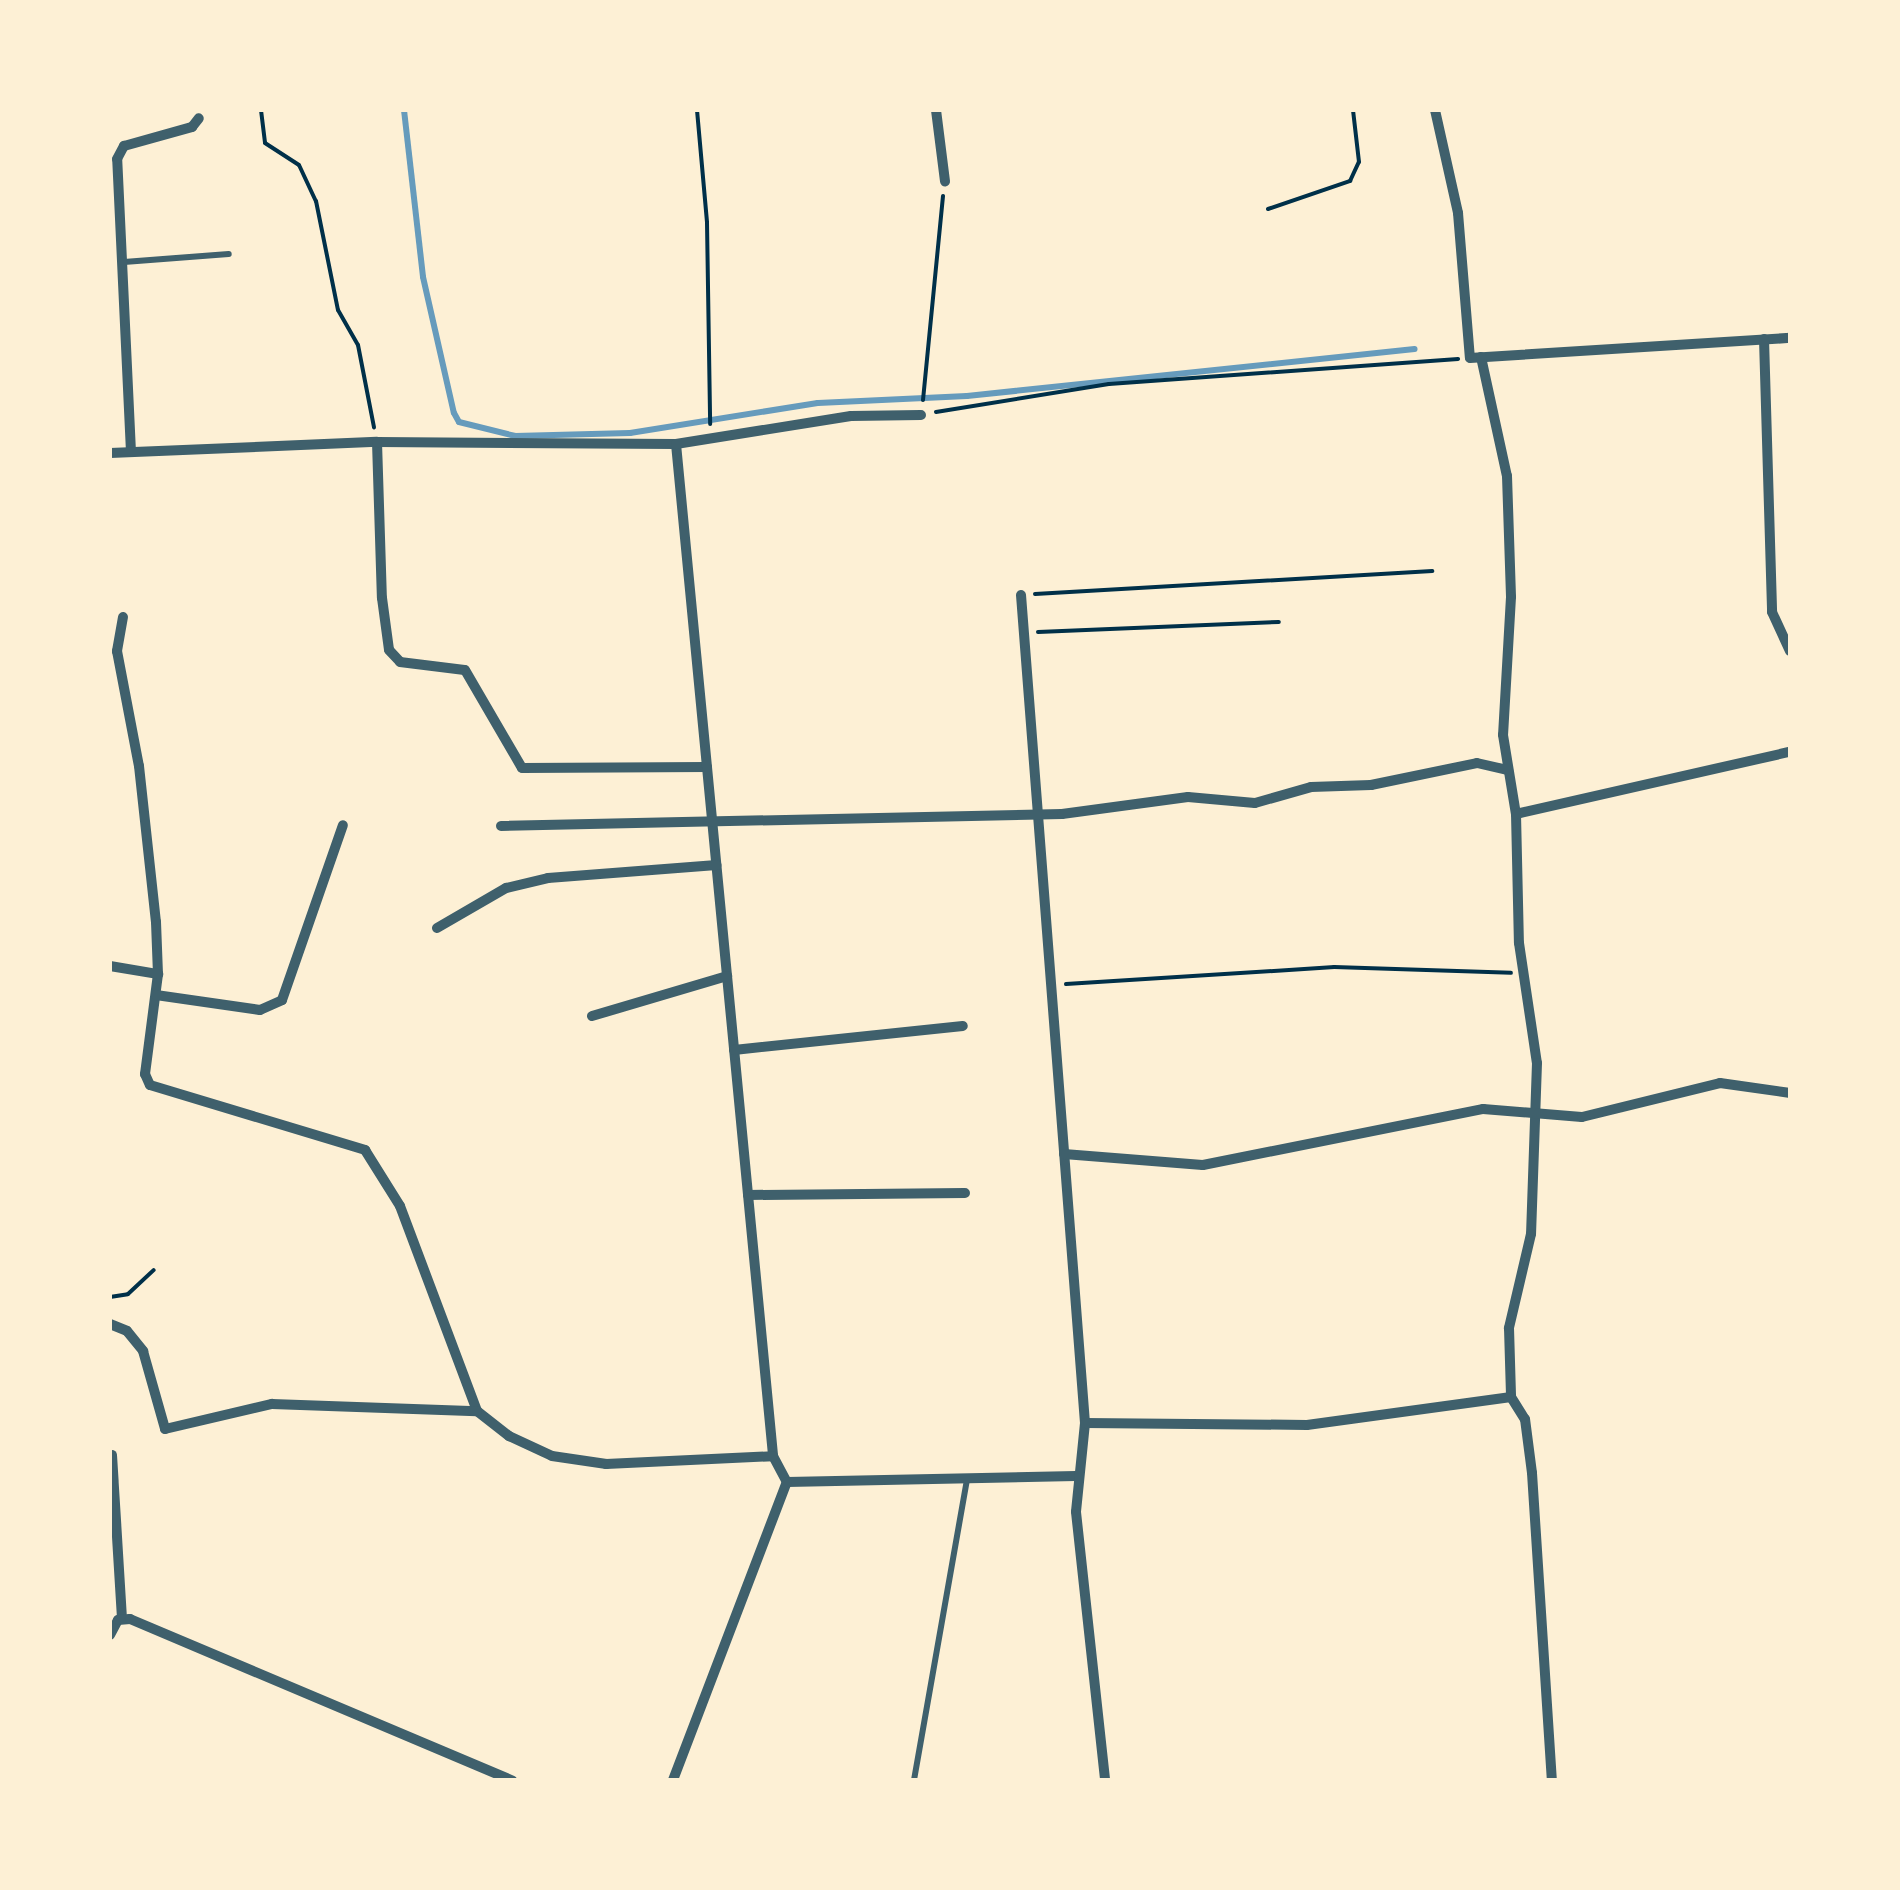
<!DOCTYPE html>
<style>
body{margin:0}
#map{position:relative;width:1900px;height:1890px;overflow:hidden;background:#fdf0d5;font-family:"Work Sans",sans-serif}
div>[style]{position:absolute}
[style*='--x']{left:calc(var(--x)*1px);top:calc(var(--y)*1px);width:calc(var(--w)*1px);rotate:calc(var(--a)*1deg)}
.stream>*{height:6px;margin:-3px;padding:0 3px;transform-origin:3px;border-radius:3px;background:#669bbc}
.path>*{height:4px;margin:-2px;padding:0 2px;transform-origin:2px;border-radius:2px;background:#003049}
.service>*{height:6px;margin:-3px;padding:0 3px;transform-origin:3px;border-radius:3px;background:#3f606c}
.minor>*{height:10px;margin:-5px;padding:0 5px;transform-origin:5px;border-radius:5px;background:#3f606c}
span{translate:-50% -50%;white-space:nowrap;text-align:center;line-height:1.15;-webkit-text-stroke:10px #fdf0d5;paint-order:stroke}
.frame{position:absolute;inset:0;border:112px solid #fdf0d5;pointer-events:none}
</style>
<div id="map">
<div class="stream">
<i style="--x:404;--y:110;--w:168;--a:83.5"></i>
<i style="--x:423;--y:277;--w:139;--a:77.2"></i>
<i style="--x:454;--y:413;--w:10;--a:61"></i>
<i style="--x:459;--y:422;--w:58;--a:14"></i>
<i style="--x:515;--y:436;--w:115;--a:-1.5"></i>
<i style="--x:630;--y:433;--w:190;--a:-9.1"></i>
<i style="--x:818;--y:403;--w:149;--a:-2.7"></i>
<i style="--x:967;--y:396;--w:450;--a:-6"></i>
</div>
<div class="path">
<i style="--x:261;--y:110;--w:33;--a:83"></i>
<i style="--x:265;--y:143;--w:40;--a:32.9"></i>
<i style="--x:299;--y:165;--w:40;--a:65"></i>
<i style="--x:316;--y:201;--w:111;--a:78.6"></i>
<i style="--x:338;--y:310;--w:40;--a:60.3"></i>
<i style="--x:358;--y:345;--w:84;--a:79"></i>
<i style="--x:697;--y:110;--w:113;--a:84.9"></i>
<i style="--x:707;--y:223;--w:201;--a:89.1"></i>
<i style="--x:1268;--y:209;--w:87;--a:-18.9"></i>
<i style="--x:1350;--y:181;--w:21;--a:-65"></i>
<i style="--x:1359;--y:162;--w:52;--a:-96.6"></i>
<i style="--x:923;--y:400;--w:205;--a:-84.4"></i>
<i style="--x:936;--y:412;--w:175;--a:-9.2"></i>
<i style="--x:1109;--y:384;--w:350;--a:-4.1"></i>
<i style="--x:1035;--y:594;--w:398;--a:-3.3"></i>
<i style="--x:1038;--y:632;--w:241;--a:-2.4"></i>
<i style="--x:1066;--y:984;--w:269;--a:-3.6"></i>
<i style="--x:1334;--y:967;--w:177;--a:1.9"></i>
<i style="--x:110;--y:1297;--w:18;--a:-9"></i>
<i style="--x:128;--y:1294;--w:35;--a:-43"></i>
</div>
<div class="service">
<i style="--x:124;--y:262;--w:105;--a:-4.4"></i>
<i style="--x:914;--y:1780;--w:306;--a:-80"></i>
</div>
<div class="minor">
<i style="--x:936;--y:110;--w:72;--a:82.8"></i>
<i style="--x:1435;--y:110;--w:106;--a:77.4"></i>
<i style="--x:1458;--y:213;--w:145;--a:85.3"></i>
<i style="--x:1470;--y:358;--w:321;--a:-3.6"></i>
<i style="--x:1764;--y:339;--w:273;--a:88.3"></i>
<i style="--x:1772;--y:612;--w:43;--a:65.2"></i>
<i style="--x:1481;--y:357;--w:122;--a:77.7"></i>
<i style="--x:1507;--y:476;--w:121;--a:88.1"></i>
<i style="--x:1511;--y:597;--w:138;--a:93.3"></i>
<i style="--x:1503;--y:735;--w:80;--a:80.7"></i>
<i style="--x:1516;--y:814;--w:129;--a:88.7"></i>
<i style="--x:1519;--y:943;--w:121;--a:81.5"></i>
<i style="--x:1537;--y:1063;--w:171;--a:92"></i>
<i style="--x:1531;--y:1234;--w:97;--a:103.2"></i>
<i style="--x:1509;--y:1328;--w:69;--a:88.3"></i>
<i style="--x:1511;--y:1397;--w:26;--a:58"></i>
<i style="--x:1525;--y:1419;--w:54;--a:82.6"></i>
<i style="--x:1532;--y:1473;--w:308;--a:86.3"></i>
<i style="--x:377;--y:442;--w:156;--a:88.2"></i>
<i style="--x:382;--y:598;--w:52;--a:82.3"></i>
<i style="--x:389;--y:650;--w:16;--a:47"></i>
<i style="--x:400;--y:662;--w:65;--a:7"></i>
<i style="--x:465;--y:670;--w:113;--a:59.8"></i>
<i style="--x:522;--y:768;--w:185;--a:-0.3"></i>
<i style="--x:676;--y:444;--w:1017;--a:84.52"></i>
<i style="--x:773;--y:1456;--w:30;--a:62"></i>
<i style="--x:787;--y:1482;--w:289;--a:-1.2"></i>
<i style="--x:131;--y:452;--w:293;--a:-92.7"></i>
<i style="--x:117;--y:159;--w:15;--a:-62"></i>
<i style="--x:124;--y:146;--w:71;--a:-15.6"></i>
<i style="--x:192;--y:127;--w:11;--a:-52"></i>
<i style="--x:110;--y:453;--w:267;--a:-2.4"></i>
<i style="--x:377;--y:442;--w:299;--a:0.4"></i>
<i style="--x:676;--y:444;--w:177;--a:-9.1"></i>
<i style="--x:851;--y:416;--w:70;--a:-0.8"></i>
<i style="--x:1021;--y:595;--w:830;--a:85.58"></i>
<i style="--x:1085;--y:1423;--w:89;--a:95.8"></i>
<i style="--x:1076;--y:1512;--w:270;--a:83.8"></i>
<i style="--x:123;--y:617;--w:35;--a:100"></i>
<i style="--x:117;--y:651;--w:117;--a:79.2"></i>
<i style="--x:139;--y:766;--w:157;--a:83.8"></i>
<i style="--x:156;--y:922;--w:52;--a:87.8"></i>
<i style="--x:158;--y:974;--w:101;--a:97.4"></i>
<i style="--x:145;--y:1074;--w:12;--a:66"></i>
<i style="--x:150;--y:1085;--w:225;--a:16.8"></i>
<i style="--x:365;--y:1150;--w:66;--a:58"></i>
<i style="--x:400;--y:1206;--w:219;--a:69.4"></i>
<i style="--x:477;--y:1411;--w:41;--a:38"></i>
<i style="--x:509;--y:1436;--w:47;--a:24.9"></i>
<i style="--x:552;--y:1456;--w:55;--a:8.4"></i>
<i style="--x:606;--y:1464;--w:167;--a:-2.7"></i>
<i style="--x:1516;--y:814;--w:281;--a:-12.8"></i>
<i style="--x:501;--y:826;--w:561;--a:-1.23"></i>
<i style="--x:1062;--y:814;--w:127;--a:-7.7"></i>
<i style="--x:1188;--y:797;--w:67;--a:5.1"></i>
<i style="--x:1255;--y:803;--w:58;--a:-15.9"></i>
<i style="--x:1311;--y:787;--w:60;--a:-1.9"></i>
<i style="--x:1371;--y:785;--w:108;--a:-11.7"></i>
<i style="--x:1477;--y:763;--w:32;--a:13"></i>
<i style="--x:437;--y:928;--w:80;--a:-30.1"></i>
<i style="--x:506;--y:888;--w:43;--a:-13.4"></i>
<i style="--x:548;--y:878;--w:169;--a:-4.4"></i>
<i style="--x:110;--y:966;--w:49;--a:9.5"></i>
<i style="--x:156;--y:995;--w:105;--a:8.2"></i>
<i style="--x:260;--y:1010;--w:24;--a:-24"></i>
<i style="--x:282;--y:1000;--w:185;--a:-70.8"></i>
<i style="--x:592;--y:1016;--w:141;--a:-16.5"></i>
<i style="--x:734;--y:1050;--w:230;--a:-6"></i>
<i style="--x:1064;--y:1154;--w:139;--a:4.5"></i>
<i style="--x:1203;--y:1165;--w:286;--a:-11.3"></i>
<i style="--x:1483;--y:1109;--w:99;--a:4.6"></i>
<i style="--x:1582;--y:1117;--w:142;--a:-13.8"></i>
<i style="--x:1720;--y:1083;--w:71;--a:8.1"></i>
<i style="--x:748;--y:1195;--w:217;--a:-0.5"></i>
<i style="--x:110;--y:1324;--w:18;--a:22"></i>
<i style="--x:127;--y:1331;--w:26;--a:51"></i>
<i style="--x:143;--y:1351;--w:81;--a:74.2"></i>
<i style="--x:165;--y:1429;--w:110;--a:-13.2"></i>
<i style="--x:272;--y:1404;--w:205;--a:2"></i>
<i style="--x:1085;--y:1423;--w:222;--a:0.5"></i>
<i style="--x:1307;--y:1425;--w:206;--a:-7.8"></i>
<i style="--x:112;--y:1455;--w:164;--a:86.5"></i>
<i style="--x:110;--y:1635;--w:17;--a:-62"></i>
<i style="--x:118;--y:1620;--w:12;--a:-5"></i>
<i style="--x:130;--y:1619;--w:415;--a:22.9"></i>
<i style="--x:673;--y:1780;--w:319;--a:-69.1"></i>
</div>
<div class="frame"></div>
</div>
